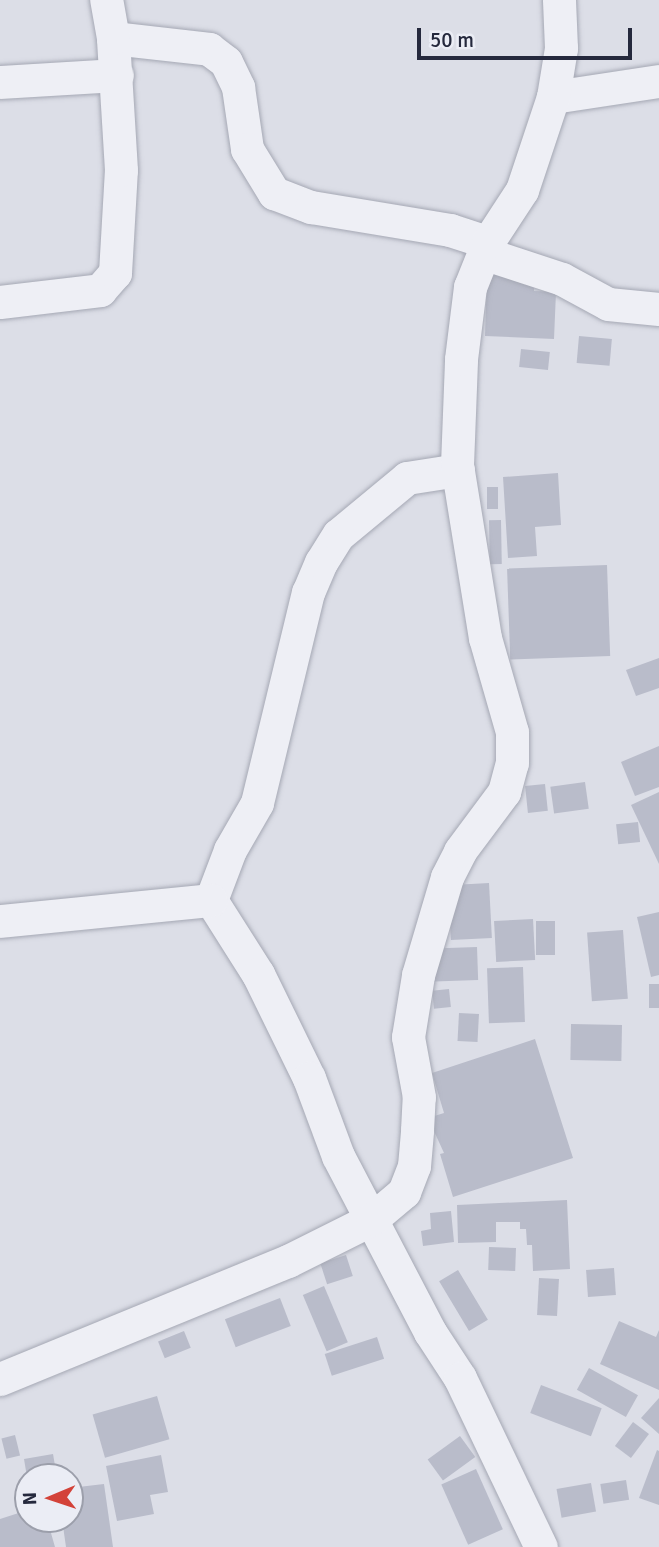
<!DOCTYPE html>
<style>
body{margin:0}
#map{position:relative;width:659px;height:1547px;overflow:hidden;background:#dcdee7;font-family:Signika,sans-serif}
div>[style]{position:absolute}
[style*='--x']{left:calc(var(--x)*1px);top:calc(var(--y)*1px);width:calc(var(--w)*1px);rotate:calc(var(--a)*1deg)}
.building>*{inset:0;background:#b9bcca;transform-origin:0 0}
.roads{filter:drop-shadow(0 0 2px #a5a8b4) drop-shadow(0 0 2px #a5a8b4)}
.street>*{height:33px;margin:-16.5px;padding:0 16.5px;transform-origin:16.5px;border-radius:16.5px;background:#eeeff5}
span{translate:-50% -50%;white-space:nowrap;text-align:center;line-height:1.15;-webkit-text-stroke:6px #ebedf5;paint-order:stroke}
.north{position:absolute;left:14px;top:1463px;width:70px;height:70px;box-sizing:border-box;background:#ebedf5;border:2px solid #9c9fab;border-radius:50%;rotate:268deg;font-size:19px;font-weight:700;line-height:28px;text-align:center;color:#25293d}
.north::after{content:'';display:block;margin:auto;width:24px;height:32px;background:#d34239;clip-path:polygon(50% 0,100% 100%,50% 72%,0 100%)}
.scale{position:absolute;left:417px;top:28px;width:215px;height:32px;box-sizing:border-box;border:4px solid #25293d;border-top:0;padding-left:9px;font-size:21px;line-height:24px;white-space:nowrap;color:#25293d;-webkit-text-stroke:5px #ebedf5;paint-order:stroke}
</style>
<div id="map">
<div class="building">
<i style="clip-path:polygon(487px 274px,535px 276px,534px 291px,556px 292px,554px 339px,485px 336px)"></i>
<i style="left:579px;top:336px;width:33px;height:27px;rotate:5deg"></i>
<i style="left:521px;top:349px;width:29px;height:18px;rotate:6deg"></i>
<i style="clip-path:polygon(558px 473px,561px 525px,535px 527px,537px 556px,508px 558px,503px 477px)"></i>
<i style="left:487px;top:487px;width:11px;height:22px"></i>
<i style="left:501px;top:520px;width:44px;height:12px;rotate:89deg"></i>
<i style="left:607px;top:565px;width:91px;height:100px;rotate:88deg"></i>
<i style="clip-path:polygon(659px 658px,659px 688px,636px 696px,626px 670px)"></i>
<i style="clip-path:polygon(659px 746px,659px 787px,635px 796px,621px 762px)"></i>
<i style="left:585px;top:782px;width:27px;height:35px;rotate:82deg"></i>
<i style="left:545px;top:784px;width:27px;height:20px;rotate:84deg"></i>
<i style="clip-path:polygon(659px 792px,659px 864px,631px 805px)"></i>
<i style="left:638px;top:822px;width:20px;height:22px;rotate:84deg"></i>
<i style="left:489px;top:883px;width:55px;height:41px;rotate:87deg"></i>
<i style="clip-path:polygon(659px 912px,659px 975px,651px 977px,637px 917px)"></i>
<i style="left:533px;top:919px;width:41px;height:39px;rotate:87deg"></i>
<i style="left:536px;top:921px;width:19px;height:34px"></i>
<i style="left:623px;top:930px;width:69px;height:36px;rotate:86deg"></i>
<i style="left:477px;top:947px;width:33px;height:44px;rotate:88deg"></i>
<i style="left:523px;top:967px;width:55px;height:36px;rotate:88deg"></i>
<i style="left:659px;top:984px;width:24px;height:10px;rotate:90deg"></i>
<i style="left:449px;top:989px;width:18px;height:17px;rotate:84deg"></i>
<i style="left:459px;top:1013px;width:20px;height:28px;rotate:3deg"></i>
<i style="left:571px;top:1024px;width:51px;height:36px;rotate:1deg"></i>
<i style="clip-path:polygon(535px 1039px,573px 1158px,453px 1197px,440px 1154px,444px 1153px,428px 1118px,444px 1113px,432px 1073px)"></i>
<i style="clip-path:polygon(567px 1200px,570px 1269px,533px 1271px,532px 1245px,527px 1245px,526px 1229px,520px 1229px,520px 1222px,496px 1222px,496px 1242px,458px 1243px,457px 1205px)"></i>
<i style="clip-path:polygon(451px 1211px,454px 1242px,423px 1246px,421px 1231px,431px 1229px,430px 1213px)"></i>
<i style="left:489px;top:1247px;width:27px;height:23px;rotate:2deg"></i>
<i style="left:346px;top:1255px;width:22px;height:27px;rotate:72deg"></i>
<i style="left:614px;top:1268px;width:27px;height:28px;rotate:86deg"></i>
<i style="left:458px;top:1270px;width:58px;height:22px;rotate:59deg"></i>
<i style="left:539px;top:1278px;width:20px;height:37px;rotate:3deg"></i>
<i style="left:324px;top:1286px;width:61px;height:23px;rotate:67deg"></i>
<i style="left:280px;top:1298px;width:30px;height:59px;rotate:69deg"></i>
<i style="clip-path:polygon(619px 1321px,656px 1337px,659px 1330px,659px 1390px,600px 1364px)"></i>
<i style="left:184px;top:1331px;width:18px;height:28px;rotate:68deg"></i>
<i style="left:377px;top:1337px;width:23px;height:55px;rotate:72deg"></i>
<i style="left:589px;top:1368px;width:56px;height:25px;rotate:29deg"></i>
<i style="left:541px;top:1385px;width:65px;height:30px;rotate:21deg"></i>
<i style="left:157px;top:1396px;width:45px;height:67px;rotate:74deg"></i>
<i style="clip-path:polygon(659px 1398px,659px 1434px,641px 1418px)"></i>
<i style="left:633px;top:1422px;width:20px;height:30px;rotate:37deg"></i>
<i style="left:15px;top:1435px;width:21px;height:14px;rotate:76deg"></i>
<i style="left:460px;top:1436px;width:26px;height:40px;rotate:54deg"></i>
<i style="clip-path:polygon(657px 1450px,659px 1451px,659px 1505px,639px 1498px)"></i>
<i style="clip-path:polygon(53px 1454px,57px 1477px,27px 1477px,24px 1459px)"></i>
<i style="clip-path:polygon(161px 1455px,168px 1492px,150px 1495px,154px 1514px,117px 1521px,106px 1466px)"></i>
<i style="left:476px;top:1469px;width:66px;height:38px;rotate:66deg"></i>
<i style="left:626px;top:1480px;width:20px;height:26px;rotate:81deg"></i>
<i style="left:591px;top:1483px;width:29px;height:35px;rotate:80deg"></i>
<i style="clip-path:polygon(104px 1484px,113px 1547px,66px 1547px,62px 1519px,70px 1519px,70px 1488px)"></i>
<i style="clip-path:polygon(28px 1510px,28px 1519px,47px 1519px,55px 1547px,0 1547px,0 1519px)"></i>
</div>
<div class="roads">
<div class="street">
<i style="--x:113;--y:38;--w:97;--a:6.5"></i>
<i style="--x:209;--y:49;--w:21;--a:37"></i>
<i style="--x:226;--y:62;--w:28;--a:64"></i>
<i style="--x:238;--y:87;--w:63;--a:81.7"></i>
<i style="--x:247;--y:149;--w:52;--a:58.5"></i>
<i style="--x:274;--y:193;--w:40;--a:21"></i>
<i style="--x:311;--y:207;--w:141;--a:9.4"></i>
<i style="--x:450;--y:230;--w:40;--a:18"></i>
<i style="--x:0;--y:82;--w:117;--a:-3.4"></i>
<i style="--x:553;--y:97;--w:107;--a:-8.6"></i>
<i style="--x:483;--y:253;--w:83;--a:18.2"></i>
<i style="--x:562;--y:279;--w:52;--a:28.5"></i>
<i style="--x:608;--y:304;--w:51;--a:5.6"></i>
<i style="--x:0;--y:302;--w:101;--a:-6.8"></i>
<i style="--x:100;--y:290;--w:23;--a:-49"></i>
<i style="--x:115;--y:273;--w:103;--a:-86.7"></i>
<i style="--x:121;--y:170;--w:132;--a:-93.5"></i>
<i style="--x:113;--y:38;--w:39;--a:-100"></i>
<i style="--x:458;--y:470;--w:52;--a:171.1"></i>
<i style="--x:407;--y:478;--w:89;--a:140.4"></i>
<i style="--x:338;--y:535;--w:32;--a:122"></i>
<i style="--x:321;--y:562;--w:33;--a:113"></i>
<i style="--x:308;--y:592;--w:217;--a:103.6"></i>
<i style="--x:257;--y:803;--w:54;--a:119.9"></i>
<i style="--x:230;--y:850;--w:53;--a:110.8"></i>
<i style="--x:211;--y:900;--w:88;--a:57.6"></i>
<i style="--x:258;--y:974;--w:116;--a:63.9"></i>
<i style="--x:309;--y:1078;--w:83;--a:69.6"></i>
<i style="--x:338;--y:1156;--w:199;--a:62.4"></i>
<i style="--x:430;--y:1332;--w:55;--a:56.9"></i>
<i style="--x:460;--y:1378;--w:187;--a:64.4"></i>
<i style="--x:0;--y:921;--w:212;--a:-5.7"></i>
<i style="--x:0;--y:1379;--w:311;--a:-22.3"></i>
<i style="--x:288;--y:1261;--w:94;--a:-26.6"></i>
<i style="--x:372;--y:1219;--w:42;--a:-40.2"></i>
<i style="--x:404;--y:1192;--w:28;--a:-69"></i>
<i style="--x:414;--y:1166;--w:36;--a:-85"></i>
<i style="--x:417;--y:1130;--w:33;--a:-87"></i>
<i style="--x:419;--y:1097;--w:61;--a:-100.4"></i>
<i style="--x:408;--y:1037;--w:63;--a:-80.8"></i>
<i style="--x:418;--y:975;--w:102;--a:-73.5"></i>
<i style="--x:447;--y:877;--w:29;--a:-63"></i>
<i style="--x:460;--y:851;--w:74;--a:-53.3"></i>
<i style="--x:504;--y:792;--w:30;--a:-75"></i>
<i style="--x:512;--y:763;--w:31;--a:-90"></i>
<i style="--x:512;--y:732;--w:98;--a:-106"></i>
<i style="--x:485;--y:638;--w:175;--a:-99.2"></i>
<i style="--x:457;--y:465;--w:106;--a:-87.8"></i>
<i style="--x:461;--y:359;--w:73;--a:-82.9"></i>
<i style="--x:470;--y:287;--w:48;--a:-68.2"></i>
<i style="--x:488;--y:242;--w:62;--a:-56.8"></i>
<i style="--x:522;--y:190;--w:98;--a:-71.6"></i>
<i style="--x:553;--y:97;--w:50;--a:-80.7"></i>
<i style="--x:561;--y:48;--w:48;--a:-92.4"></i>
</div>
</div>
<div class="north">N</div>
<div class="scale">50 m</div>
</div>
